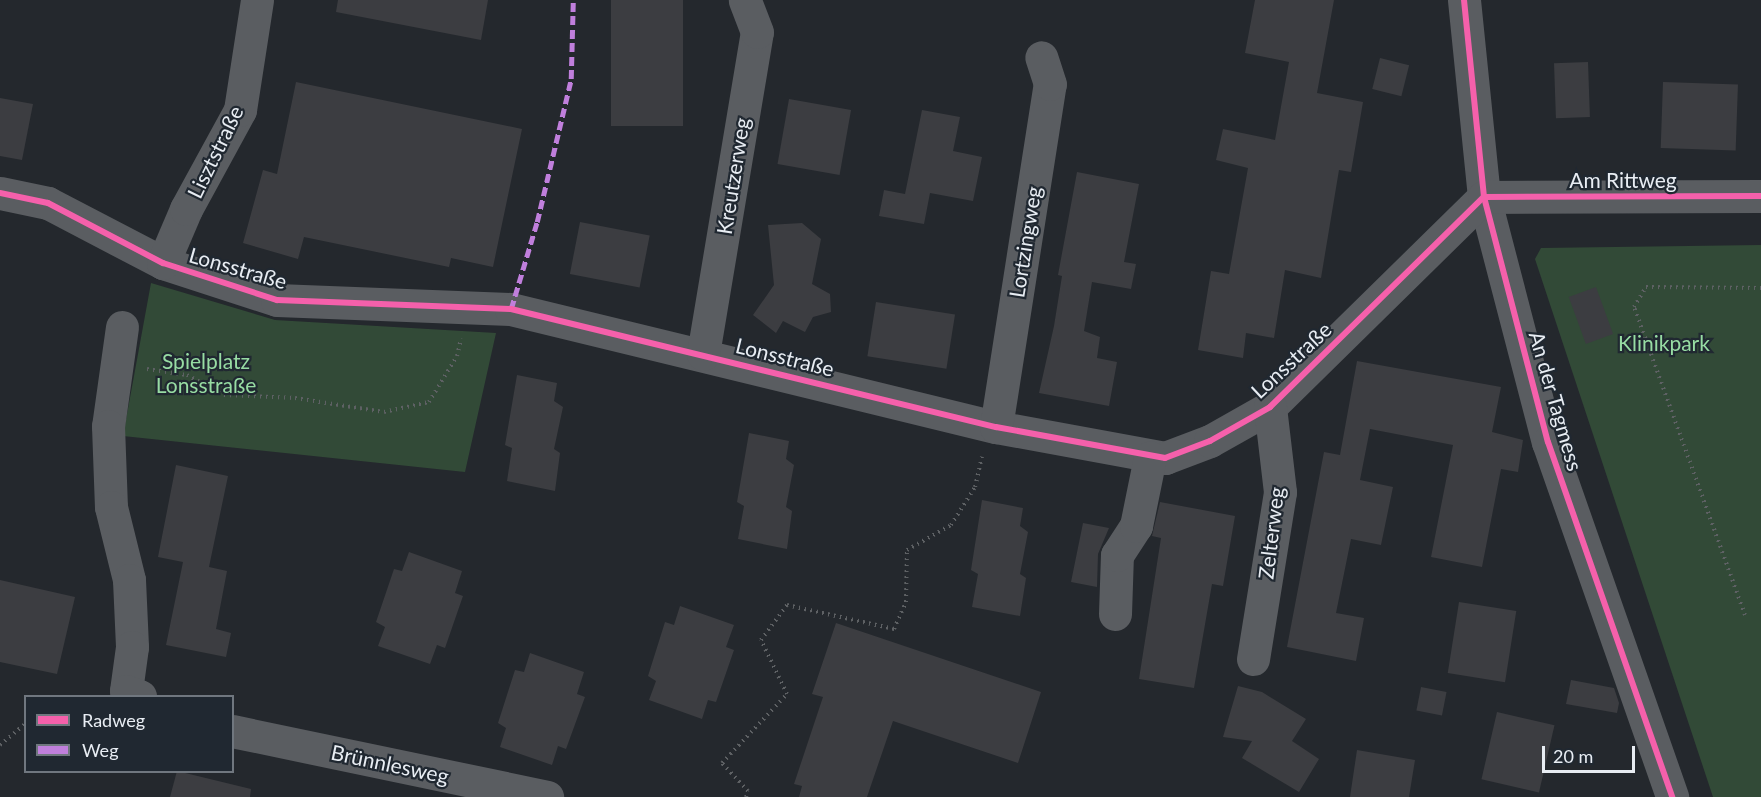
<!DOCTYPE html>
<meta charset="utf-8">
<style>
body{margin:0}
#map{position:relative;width:1761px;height:797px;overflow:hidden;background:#24282d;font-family:Lato,sans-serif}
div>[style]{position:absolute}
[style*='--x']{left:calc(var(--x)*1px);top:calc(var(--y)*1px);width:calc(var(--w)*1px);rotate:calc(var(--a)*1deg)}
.green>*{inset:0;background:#324a37}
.building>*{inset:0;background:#3c3d41;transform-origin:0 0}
.path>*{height:4px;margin-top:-2px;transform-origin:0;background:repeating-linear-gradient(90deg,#5e6164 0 1.5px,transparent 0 6px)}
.minor>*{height:33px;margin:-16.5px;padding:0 16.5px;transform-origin:16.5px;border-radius:16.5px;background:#5a5d61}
.quiet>*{height:4.5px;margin-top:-2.25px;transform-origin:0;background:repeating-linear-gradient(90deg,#c07fdc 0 9px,transparent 0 13.5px)}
.cycleway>*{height:6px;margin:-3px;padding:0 3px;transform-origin:3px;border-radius:3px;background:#f560ab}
span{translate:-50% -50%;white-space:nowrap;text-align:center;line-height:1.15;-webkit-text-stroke:4.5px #202831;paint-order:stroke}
.street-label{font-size:21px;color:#e8edf3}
.park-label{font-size:21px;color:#97dca3}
.legend{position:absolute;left:24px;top:695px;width:210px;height:78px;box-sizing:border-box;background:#202831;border:2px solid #70777f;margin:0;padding:8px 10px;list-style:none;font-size:18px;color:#e8edf3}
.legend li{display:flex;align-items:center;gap:12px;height:30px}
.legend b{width:30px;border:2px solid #70777f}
.scale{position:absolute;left:1542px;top:746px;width:93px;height:27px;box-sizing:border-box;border:3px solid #e8edf3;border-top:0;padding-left:8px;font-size:18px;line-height:21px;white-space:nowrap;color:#e8edf3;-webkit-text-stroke:4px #202831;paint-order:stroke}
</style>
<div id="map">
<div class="green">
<i style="clip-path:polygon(1761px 245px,1761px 797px,1713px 797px,1535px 259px,1541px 248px)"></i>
<i style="clip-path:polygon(151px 283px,275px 320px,496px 333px,465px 472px,123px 436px)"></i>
</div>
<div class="building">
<i style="clip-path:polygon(338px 0,488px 0,481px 40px,336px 12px)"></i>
<i style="left:611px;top:0;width:72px;height:126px"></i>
<i style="clip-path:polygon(1255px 0,1334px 0,1317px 93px,1363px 102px,1351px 172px,1339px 170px,1321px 278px,1285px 270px,1274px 338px,1246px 333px,1243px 358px,1198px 350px,1211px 271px,1229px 274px,1248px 168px,1216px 160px,1223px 129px,1275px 140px,1289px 62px,1245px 53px)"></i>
<i style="left:1380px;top:58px;width:30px;height:32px;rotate:14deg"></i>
<i style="left:1588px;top:62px;width:55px;height:34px;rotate:88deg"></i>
<i style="clip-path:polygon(296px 82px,522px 129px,493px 267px,451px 258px,449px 267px,304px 237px,298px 259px,243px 243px,263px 170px,277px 174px)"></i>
<i style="left:1663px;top:82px;width:75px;height:66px;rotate:2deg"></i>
<i style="clip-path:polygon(0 98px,33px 104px,22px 160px,0 156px)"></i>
<i style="left:789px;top:99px;width:63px;height:66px;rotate:10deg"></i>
<i style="clip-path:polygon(922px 110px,960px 117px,953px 151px,982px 157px,973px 201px,930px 193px,924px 224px,879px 216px,884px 190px,905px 194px)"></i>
<i style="clip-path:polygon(1077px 172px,1139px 184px,1124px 262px,1136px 264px,1131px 289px,1092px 282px,1084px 331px,1100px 337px,1097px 358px,1117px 362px,1109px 406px,1039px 393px,1054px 326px,1062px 276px,1058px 275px)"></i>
<i style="left:580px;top:222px;width:71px;height:53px;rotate:11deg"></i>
<i style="clip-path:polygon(802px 223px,821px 239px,812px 284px,830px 294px,831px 312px,813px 317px,805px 332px,783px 321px,776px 333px,753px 315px,774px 285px,768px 225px)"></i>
<i style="left:1596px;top:287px;width:50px;height:29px;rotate:70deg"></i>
<i style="left:876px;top:302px;width:80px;height:55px;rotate:9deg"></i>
<i style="clip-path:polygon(1357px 361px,1501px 387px,1492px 432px,1523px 440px,1518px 472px,1501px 469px,1482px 567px,1431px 557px,1453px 445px,1370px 429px,1360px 480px,1393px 487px,1381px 545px,1351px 539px,1336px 613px,1364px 618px,1356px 661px,1287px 647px,1324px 452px,1340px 455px)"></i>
<i style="clip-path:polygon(517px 375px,557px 383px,554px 401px,563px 407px,554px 449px,560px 453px,555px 491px,507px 481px,512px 448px,505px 445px)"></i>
<i style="clip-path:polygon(749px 433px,789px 441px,786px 459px,794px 465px,786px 507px,792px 511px,787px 549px,738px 539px,744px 506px,737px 502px)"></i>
<i style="clip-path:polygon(176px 465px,228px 476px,209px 567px,227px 571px,216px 629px,231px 633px,226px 657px,166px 645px,183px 562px,158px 557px)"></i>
<i style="clip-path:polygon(982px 500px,1023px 508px,1020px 526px,1028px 532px,1020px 574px,1026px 578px,1020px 616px,972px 607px,978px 574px,971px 570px)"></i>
<i style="clip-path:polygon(1160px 502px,1235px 516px,1223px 586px,1212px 584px,1194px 688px,1139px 679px,1161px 538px,1152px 536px)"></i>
<i style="clip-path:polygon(1083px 523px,1109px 528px,1098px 554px,1097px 587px,1071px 582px)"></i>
<i style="clip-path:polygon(409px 552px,462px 571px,455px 593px,463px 596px,445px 648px,437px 645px,430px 664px,378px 646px,385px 627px,376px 622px,394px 569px,402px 571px)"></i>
<i style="clip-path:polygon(0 580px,75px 597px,57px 674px,0 662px)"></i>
<i style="left:1459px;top:602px;width:58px;height:72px;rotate:9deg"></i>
<i style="clip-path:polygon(680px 606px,734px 625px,726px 647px,734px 650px,716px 702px,708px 700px,702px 719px,649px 700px,656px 681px,648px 676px,665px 622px,674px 625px)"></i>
<i style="clip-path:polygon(836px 623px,1041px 692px,1018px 763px,893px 721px,867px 797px,799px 797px,802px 786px,794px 784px,823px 697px,812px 694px)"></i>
<i style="clip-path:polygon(530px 653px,584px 672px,577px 694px,585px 697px,566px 749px,558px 746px,552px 765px,500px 747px,506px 728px,498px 723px,515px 670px,524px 672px)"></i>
<i style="clip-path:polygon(1571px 680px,1614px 688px,1619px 703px,1617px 713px,1566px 704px)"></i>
<i style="clip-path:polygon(1238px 686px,1262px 692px,1306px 719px,1292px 741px,1319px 759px,1299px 792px,1242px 758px,1252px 741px,1223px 737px)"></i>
<i style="left:1421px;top:687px;width:26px;height:24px;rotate:11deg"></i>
<i style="left:1497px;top:712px;width:59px;height:69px;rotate:13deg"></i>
<i style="clip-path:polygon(1357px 750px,1415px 760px,1409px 797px,1350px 797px)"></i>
<i style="clip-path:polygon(177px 771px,251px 789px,250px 797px,170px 797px)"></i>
</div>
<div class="path">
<i style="--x:147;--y:369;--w:40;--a:8.5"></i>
<i style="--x:187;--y:375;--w:42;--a:28.4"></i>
<i style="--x:224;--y:395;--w:71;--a:2.4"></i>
<i style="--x:295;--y:398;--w:90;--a:8.9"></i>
<i style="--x:384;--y:412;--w:46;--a:-12.5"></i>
<i style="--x:429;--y:402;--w:54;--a:-58.7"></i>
<i style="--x:457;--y:356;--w:18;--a:-77"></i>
<i style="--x:1745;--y:615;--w:327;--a:-109.8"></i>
<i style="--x:1634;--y:307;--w:23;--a:-59"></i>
<i style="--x:1646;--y:287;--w:115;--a:0.5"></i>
<i style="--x:0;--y:745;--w:34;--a:-40"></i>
<i style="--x:746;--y:797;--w:6;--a:-72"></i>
<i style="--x:748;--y:791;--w:38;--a:-133"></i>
<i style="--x:722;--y:763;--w:95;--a:-46.7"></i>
<i style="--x:787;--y:694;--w:60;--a:-115.7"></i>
<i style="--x:761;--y:640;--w:44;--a:-53.4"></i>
<i style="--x:787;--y:605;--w:110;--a:12.6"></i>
<i style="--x:894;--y:629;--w:30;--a:-66"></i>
<i style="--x:906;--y:602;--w:52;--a:-88.9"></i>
<i style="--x:907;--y:550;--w:51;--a:-29.6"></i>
<i style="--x:951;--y:525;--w:45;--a:-57.7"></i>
<i style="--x:975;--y:487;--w:31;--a:-77"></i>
</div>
<div class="minor">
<i style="--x:1464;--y:0;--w:198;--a:84.2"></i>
<i style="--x:1484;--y:197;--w:253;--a:75.4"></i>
<i style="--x:1548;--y:442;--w:376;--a:70.7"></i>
<i style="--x:0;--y:193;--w:49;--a:11.8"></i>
<i style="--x:48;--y:203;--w:130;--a:27.6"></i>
<i style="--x:163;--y:263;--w:120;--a:18"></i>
<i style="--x:277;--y:300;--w:234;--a:2.2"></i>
<i style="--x:511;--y:309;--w:499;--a:13.7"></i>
<i style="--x:996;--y:427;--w:172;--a:10.4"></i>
<i style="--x:1165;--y:458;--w:48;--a:-20.7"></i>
<i style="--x:1210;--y:441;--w:69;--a:-29.5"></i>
<i style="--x:1270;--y:407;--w:300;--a:-44.5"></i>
<i style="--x:1484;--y:197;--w:277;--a:-0.2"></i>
<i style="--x:163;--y:263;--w:59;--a:-66.9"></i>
<i style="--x:186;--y:209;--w:113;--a:-61.4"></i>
<i style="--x:240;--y:110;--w:111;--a:-81.2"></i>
<i style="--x:122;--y:327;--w:100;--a:98"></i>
<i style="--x:108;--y:426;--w:81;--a:87.9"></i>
<i style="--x:111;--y:507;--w:75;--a:76.1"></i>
<i style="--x:129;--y:580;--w:67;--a:87.4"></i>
<i style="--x:132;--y:647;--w:44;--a:97.8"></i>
<i style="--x:126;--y:691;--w:15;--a:20"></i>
<i style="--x:703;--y:354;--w:326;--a:-80.5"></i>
<i style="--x:757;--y:32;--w:34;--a:-111"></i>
<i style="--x:996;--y:427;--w:347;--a:-81.1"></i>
<i style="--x:1050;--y:84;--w:28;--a:-108"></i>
<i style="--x:1115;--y:614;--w:59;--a:-88.1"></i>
<i style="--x:1117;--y:555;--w:35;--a:-57"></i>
<i style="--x:1136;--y:526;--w:70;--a:-78.5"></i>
<i style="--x:1253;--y:659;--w:169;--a:-80.8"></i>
<i style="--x:1280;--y:492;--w:86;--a:-96.7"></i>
<i style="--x:232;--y:731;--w:322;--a:11.8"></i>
</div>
<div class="quiet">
<i style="--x:511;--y:309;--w:91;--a:-73.4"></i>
<i style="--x:537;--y:222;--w:147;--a:-76.6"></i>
<i style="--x:571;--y:79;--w:79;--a:-88.5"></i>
</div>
<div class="cycleway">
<i style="--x:1464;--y:0;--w:198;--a:84.2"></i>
<i style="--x:1484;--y:197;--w:253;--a:75.4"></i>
<i style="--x:1548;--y:442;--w:376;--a:70.7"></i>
<i style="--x:0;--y:193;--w:49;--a:11.8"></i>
<i style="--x:48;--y:203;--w:130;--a:27.6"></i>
<i style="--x:163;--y:263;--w:120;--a:18"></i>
<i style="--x:277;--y:300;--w:234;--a:2.2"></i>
<i style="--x:511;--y:309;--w:499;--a:13.7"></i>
<i style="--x:996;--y:427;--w:172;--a:10.4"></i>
<i style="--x:1165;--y:458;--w:48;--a:-20.7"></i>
<i style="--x:1210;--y:441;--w:69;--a:-29.5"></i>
<i style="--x:1270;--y:407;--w:300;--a:-44.5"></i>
<i style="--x:1484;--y:197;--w:277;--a:-0.2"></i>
</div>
<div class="street-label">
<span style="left:215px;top:152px;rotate:-64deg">Lisztstraße</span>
<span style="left:733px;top:176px;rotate:-81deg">Kreutzerweg</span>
<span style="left:1623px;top:180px">Am Rittweg</span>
<span style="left:1025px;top:242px;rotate:-81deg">Lortzingweg</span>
<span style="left:238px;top:268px;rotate:16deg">Lonsstraße</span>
<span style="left:785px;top:357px;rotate:14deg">Lonsstraße</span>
<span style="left:1291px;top:360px;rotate:-43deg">Lonsstraße</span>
<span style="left:1556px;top:401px;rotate:74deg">An der Tagmess</span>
<span style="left:1271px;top:533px;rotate:-83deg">Zelterweg</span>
<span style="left:390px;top:764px;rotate:12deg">Brünnlesweg</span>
</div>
<div class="park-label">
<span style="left:1664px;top:343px">Klinikpark</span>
<span style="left:206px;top:373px">Spielplatz<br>Lonsstraße</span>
</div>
<ul class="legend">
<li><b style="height:8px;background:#f560ab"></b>Radweg</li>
<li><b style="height:8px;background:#c07fdc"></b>Weg</li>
</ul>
<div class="scale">20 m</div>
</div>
